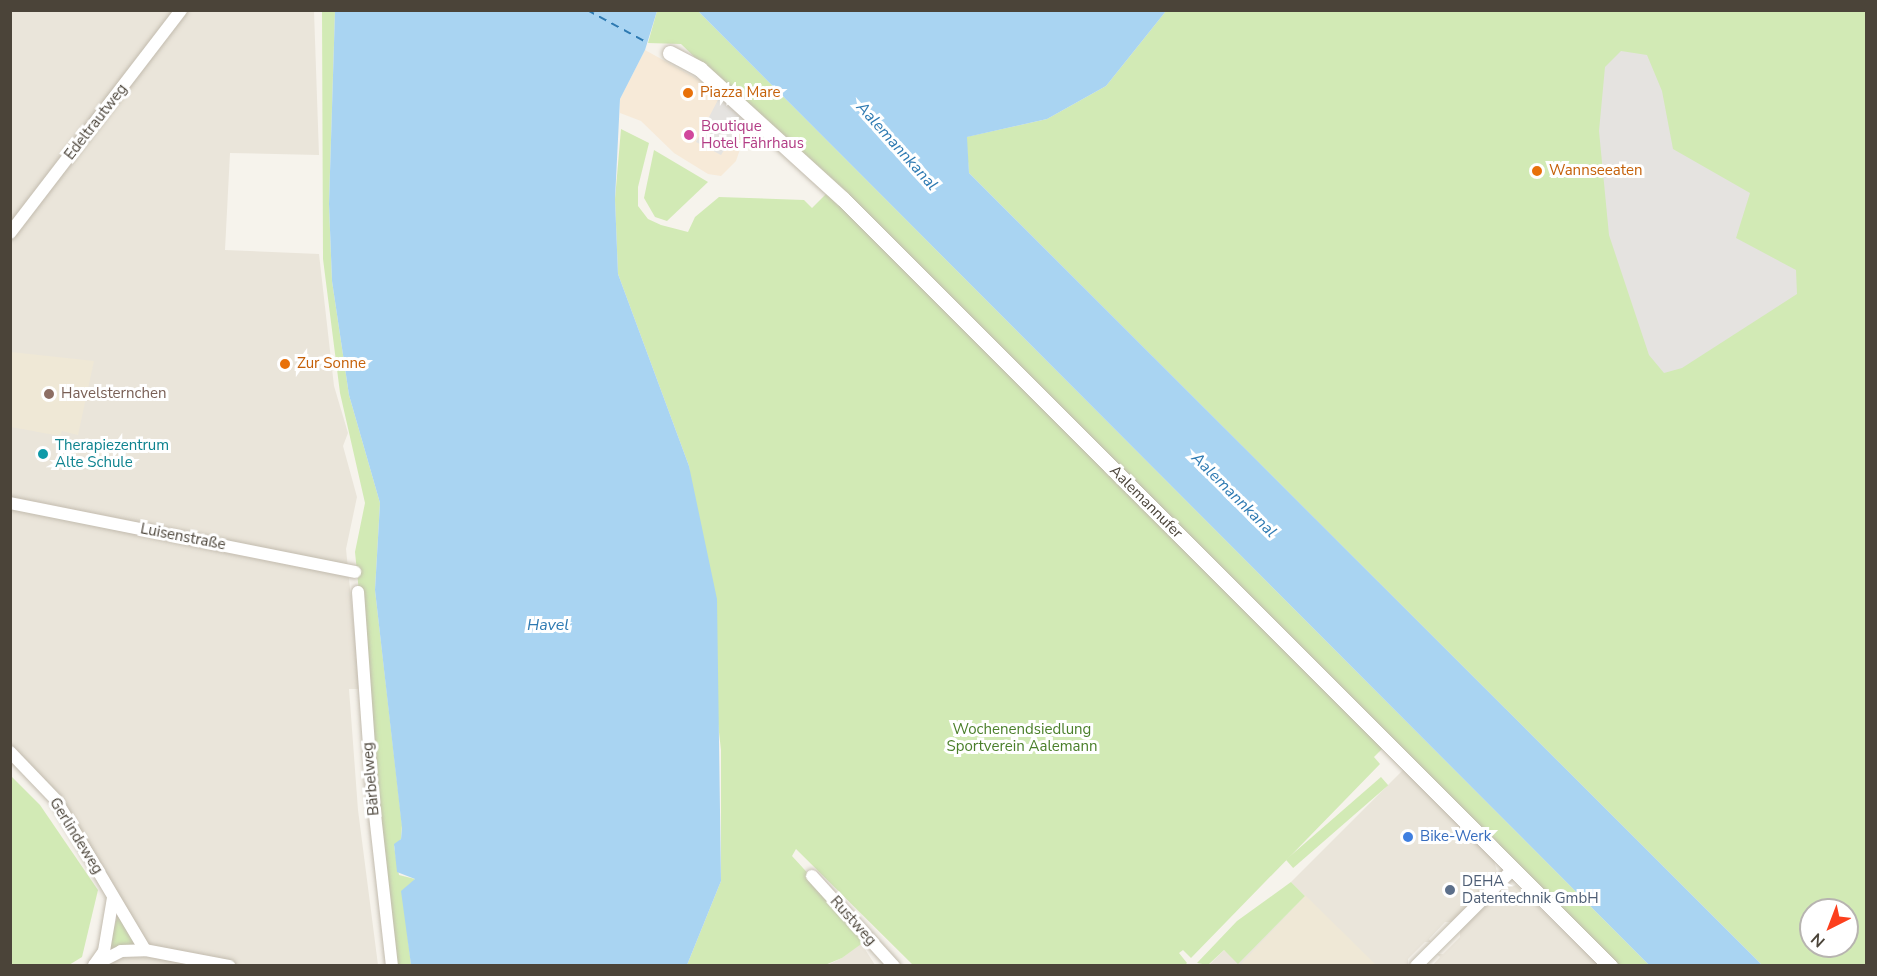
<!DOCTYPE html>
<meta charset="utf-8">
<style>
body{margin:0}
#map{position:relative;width:1877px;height:976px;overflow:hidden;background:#f6f3ec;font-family:"Nunito Sans",sans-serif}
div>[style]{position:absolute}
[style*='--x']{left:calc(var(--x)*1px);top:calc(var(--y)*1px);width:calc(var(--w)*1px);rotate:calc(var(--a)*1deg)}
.residential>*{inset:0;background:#eae5da}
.commercial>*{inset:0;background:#f7ead8}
.education>*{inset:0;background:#efe8d6}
.green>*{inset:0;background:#d2eab5;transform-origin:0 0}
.parking>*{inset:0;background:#e5e3e0}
.water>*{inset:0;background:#a9d4f2}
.ferry>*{height:1.5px;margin-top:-0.75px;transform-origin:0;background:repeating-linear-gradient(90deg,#2e7ab2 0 8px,transparent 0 14px)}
.roads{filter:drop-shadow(0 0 2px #c2bbae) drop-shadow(0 0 2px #c2bbae)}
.minor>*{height:12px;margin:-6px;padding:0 6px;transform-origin:6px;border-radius:6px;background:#fff}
.tertiary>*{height:15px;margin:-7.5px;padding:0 7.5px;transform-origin:7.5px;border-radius:7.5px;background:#fff}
.dots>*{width:16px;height:16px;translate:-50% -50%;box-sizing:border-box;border:3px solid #fff;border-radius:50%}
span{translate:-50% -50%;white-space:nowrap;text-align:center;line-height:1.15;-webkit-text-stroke:6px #fff;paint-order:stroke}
.food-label{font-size:15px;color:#c56008}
.left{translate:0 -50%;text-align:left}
.street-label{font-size:15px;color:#4b4439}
.hotel-label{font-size:15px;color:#b23c85}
.education-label{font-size:15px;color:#785e54}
.culture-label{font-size:15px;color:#0d838f}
.park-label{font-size:15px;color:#4a7f2a}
.shop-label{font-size:15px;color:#366cbe}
.service-label{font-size:15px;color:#4e5e75}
.water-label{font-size:16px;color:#2e7ab2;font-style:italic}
.frame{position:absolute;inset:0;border:12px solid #4b4439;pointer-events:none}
.north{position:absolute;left:1799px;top:898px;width:60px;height:60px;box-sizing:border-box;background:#fff;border:2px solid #b7b4b0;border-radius:50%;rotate:222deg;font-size:16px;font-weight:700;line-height:24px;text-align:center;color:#4b4439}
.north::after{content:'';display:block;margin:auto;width:21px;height:27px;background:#fc3f1d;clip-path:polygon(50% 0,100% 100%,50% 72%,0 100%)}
</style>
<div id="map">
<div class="residential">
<i style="clip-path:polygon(11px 11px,314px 11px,319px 155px,230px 153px,225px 250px,319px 254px,334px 386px,348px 433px,343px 446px,357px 497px,346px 549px,360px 689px,349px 689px,358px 810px,378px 965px,105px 965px,146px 943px,105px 871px,11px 747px)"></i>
<i style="clip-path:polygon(1403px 770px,1494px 861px,1497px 872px,1493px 881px,1452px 922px,1445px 922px,1429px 939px,1431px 942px,1425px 942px,1408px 959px,1408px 965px,1208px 966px,1224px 950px,1238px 963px,1305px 896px,1291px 882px)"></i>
<i style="clip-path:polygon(1516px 885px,1598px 965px,1432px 966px,1440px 957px,1437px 954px,1443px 954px,1460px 937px,1460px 930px,1502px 889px)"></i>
<i style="clip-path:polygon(861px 943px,875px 965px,825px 966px,842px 958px)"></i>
</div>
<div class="commercial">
<i style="clip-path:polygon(645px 50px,723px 93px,751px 117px,736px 161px,721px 176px,708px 174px,674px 153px,641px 121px,620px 113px,620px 99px)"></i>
</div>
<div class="education">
<i style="clip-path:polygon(11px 352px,94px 361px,78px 435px,62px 431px,60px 436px,11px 427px)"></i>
<i style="clip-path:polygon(1305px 896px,1306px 896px,1376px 965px,1240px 965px)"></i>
</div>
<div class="green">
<i style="clip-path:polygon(322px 11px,335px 11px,329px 204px,332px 281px,349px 395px,380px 503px,375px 590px,402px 825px,401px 839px,394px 846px,399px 875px,415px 879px,403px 895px,411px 965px,396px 965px,355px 552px,365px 503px,340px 393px,323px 259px)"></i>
<i style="clip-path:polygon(657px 11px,698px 11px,1649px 965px,1610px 965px,832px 189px,681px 44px,648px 43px)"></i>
<i style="clip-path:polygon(evenodd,1166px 11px,1866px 11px,1866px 965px,1762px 965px,969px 173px,966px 137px,1047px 119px,1106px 86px,1166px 11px,1811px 910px,1847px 910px,1847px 946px,1811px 946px,1811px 910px)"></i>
<i style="clip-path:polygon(621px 129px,649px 143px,638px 187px,638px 206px,648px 219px,661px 225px,688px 232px,695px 217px,719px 197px,804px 200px,812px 208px,827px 193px,1370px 733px,1382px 749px,1374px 757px,1380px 764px,1191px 958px,1183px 950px,1179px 953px,1187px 963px,1185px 965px,913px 965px,796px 849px,792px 856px,868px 939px,842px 958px,825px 965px,687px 965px,721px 881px,721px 750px,689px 466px,618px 274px,615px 199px)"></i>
<i style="clip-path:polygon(654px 150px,708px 182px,667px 221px,655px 217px,644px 198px)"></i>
<i style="clip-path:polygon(10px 775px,40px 805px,98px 890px,82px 957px,69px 965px,11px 965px)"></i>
<i style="left:1381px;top:777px;width:11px;height:126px;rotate:49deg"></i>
<i style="clip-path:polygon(1291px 882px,1305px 896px,1238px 964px,1224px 950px,1208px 965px,1197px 963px,1237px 921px)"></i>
<i style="clip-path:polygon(119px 911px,137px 947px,107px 951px)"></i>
</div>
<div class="parking">
<i style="clip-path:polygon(1621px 51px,1647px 55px,1662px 91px,1673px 149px,1750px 193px,1736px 238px,1796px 270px,1797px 294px,1682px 368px,1664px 373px,1649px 355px,1609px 235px,1599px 131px,1605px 67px)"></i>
<i style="clip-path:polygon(720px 96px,745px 117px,721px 155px,696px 142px)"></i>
</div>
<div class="water">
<i style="clip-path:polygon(335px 11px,657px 11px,645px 50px,620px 99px,615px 199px,618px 274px,689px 466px,717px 599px,721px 881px,687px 965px,411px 965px,401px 891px,415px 879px,397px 872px,394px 844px,401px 839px,402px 828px,375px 590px,380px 503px,349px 395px,332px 281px,329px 204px)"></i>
<i style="clip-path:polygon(698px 11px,1166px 11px,1106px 86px,1047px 119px,967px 137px,969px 173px,1762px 965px,1649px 965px)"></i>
</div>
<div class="ferry">
<i style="--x:587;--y:10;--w:69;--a:28.4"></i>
</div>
<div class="roads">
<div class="minor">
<i style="--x:10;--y:233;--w:281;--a:-52.5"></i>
<i style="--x:10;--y:503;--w:352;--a:11.3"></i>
<i style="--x:358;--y:592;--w:196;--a:85.9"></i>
<i style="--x:372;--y:788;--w:179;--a:83.6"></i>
<i style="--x:10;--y:752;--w:66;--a:46.2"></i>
<i style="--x:56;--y:800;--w:174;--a:59.3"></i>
<i style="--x:812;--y:876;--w:122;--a:47.7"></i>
<i style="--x:95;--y:964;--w:16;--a:-55"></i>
<i style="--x:104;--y:951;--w:54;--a:-80.4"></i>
<i style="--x:94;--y:965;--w:30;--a:-27"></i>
<i style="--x:121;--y:951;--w:24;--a:-2"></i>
<i style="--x:145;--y:950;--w:86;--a:10.8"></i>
<i style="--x:1416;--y:966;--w:137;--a:-45"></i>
</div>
<div class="tertiary">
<i style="--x:670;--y:53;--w:34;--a:28"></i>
<i style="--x:700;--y:69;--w:193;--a:42.3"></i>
<i style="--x:843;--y:199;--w:1085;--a:45"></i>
</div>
</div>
<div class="dots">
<i style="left:688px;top:93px;background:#e8710a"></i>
<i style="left:689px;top:135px;background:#d1479c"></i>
<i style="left:1537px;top:171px;background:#e8710a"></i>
<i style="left:285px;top:364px;background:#e8710a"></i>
<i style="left:49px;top:394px;background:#8d6e63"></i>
<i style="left:43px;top:454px;background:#0f9aa8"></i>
<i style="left:1408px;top:837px;background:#3f7fe0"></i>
<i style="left:1450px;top:890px;background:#5c6f8a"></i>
</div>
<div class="food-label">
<span class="left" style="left:700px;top:93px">Piazza Mare</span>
<span class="left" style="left:1549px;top:171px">Wannseeaten</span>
<span class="left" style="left:297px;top:364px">Zur Sonne</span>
</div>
<div class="street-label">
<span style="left:96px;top:122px;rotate:-52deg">Edeltrautweg</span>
<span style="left:1146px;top:502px;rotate:45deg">Aalemannufer</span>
<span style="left:183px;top:537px;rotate:11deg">Luisenstraße</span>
<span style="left:371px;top:779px;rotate:-95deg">Bärbelweg</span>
<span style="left:76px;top:836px;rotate:58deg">Gerlindeweg</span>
<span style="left:853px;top:921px;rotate:48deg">Rustweg</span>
</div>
<div class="hotel-label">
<span class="left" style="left:701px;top:135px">Boutique<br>Hotel Fährhaus</span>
</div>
<div class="education-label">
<span class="left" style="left:61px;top:394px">Havelsternchen</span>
</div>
<div class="culture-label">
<span class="left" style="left:55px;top:454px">Therapiezentrum<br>Alte Schule</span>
</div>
<div class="park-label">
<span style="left:1022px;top:738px">Wochenendsiedlung<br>Sportverein Aalemann</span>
</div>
<div class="shop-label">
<span class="left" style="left:1420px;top:837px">Bike-Werk</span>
</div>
<div class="service-label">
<span class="left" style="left:1462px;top:890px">DEHA<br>Datentechnik GmbH</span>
</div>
<div class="water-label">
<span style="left:897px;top:146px;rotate:48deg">Aalemannkanal</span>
<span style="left:1234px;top:495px;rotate:45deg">Aalemannkanal</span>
<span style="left:548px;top:625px">Havel</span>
</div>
<div class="frame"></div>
<div class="north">N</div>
</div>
